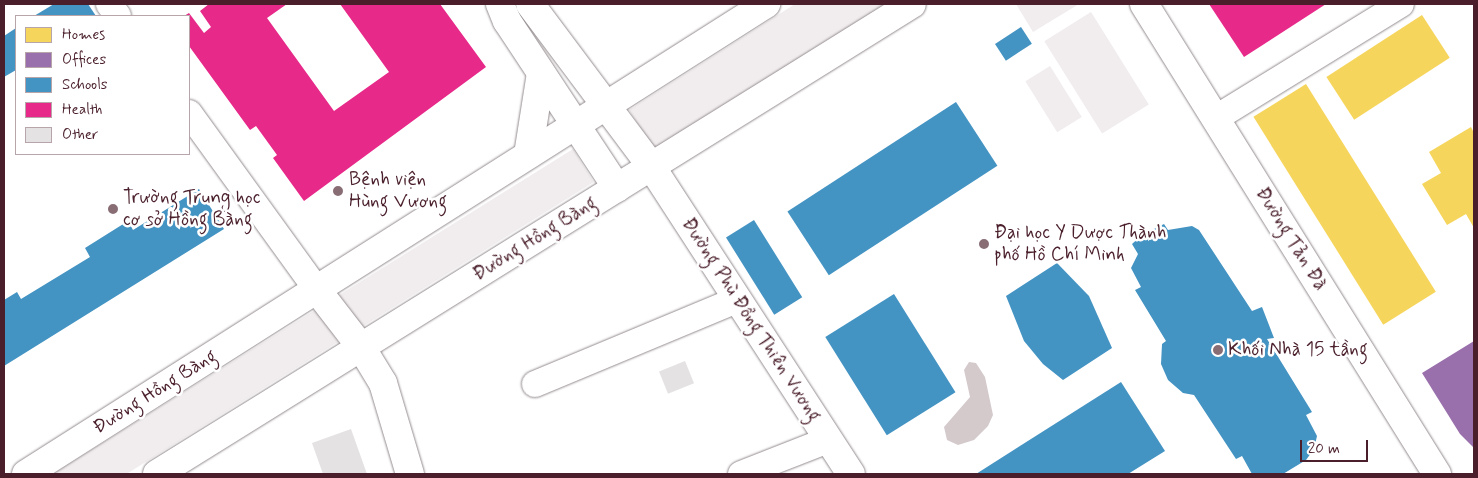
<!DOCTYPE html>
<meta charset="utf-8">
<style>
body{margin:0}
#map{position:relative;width:1478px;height:478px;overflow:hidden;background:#fff;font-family:Mynerve,sans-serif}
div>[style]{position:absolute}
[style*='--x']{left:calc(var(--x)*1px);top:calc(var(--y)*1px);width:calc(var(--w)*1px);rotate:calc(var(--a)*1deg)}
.green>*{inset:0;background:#f1edee;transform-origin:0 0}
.water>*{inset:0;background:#d4cacc}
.homes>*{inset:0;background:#f6d55c;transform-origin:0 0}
.offices>*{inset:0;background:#9970ab}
.schools>*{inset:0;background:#4393c3;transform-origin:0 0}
.health>*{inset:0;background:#e7298a}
.building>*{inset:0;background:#e4e2e3;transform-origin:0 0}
.roads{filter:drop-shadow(0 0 1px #948c8e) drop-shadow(0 0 1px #948c8e)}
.minor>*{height:26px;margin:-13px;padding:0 13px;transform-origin:13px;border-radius:13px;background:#fff}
.tertiary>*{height:28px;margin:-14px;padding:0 14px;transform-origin:14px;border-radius:14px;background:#fff}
.primary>*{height:28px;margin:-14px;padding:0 14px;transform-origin:14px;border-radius:14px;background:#fff}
.dots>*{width:14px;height:14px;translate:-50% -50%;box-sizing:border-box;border:2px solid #fff;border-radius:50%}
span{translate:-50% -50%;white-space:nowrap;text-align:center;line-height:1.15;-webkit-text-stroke:5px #fff;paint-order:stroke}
.poi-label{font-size:19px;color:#4a1f2b}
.left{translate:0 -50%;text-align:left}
.street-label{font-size:19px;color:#4a1f2b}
.frame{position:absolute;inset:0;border:5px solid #4a1f2b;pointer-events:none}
.legend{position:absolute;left:15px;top:15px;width:175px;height:140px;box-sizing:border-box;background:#fff;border:1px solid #b7a5aa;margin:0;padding:6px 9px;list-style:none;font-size:15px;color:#4a1f2b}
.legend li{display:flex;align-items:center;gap:10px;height:25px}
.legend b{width:25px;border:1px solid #b7a5aa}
.scale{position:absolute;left:1300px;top:440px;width:68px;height:22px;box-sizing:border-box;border:2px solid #4a1f2b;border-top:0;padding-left:6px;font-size:15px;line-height:18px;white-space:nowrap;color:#4a1f2b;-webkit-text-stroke:4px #fff;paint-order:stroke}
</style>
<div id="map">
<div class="green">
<i style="clip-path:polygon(795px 4px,887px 4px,655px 152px,629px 110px)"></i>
<i style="clip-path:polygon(1016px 4px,1079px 4px,1033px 32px)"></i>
<i style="left:1091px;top:12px;width:109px;height:55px;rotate:58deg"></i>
<i style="left:1050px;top:66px;width:60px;height:29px;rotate:58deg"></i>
<i style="left:573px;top:149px;width:39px;height:612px;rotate:58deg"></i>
</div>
<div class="water">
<i style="clip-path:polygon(969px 362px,976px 363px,985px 377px,993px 415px,988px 426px,974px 440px,958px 445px,947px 440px,944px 427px,970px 397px,964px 370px)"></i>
</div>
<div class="homes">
<i style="left:1422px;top:15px;width:51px;height:114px;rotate:57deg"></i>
<i style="left:1306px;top:84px;width:245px;height:62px;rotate:58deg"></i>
<i style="clip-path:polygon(1471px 127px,1474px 133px,1474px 228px,1466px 214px,1447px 225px,1422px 184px,1441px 173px,1429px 152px)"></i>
</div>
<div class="offices">
<i style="clip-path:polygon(1474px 341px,1474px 448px,1460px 434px,1422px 373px)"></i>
</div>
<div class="schools">
<i style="clip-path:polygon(54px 4px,88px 4px,96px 16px,34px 16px)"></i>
<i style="left:1021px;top:27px;width:20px;height:31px;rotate:57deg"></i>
<i style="clip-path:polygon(16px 28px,16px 70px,4px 77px,4px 36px)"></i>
<i style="left:956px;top:102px;width:76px;height:201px;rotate:57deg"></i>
<i style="clip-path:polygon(199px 189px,224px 229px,4px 366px,4px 300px,17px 292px,21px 299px,90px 257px,85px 248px,128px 221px,133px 230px)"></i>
<i style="left:754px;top:220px;width:91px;height:33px;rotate:58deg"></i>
<i style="clip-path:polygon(1164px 224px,1168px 230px,1192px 226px,1199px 230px,1252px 311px,1262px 307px,1274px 338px,1267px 339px,1312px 412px,1306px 415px,1317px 436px,1314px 449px,1306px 460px,1283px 474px,1252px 474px,1242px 456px,1236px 459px,1194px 395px,1183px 393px,1168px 380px,1161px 364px,1162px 344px,1166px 341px,1135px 290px,1141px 287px,1131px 268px,1138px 254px,1132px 244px,1142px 235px)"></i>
<i style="clip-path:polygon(1057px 263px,1089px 296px,1112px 348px,1063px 380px,1043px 364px,1024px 341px,1006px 296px)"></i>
<i style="left:894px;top:294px;width:116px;height:81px;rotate:58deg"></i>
<i style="clip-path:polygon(1121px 382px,1165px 451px,1128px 474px,976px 474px)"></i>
</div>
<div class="health">
<i style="clip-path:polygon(209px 4px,287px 4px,267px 18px,334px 111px,389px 72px,340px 4px,440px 4px,486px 67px,304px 201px,273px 158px,277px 155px,256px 126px,250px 130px,189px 46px,189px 16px,184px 16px,189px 13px,204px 33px,211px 27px,200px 11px)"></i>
<i style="clip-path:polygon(1209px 4px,1326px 4px,1244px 57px)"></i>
</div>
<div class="building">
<i style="left:685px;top:361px;width:24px;height:28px;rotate:68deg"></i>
<i style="clip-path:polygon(351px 429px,367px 474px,323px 474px,312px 443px)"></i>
</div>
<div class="roads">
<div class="minor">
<i style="--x:109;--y:4;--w:15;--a:53"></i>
<i style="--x:189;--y:113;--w:218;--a:54.1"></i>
<i style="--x:1216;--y:118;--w:217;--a:-31.6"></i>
<i style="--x:535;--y:384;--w:219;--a:-22.6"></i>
<i style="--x:741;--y:474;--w:93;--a:-21.3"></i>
</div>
<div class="tertiary">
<i style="--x:1144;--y:4;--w:554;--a:58.06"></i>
<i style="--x:651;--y:166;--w:367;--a:57"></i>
<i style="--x:361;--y:347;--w:42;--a:58.6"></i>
<i style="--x:383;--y:383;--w:95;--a:73.5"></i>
</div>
<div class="primary">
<i style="--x:500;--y:4;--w:18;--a:68"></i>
<i style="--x:507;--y:21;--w:200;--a:56.6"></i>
<i style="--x:530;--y:4;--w:202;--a:53.2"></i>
<i style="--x:528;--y:155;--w:83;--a:-81"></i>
<i style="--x:317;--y:290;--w:72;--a:52.3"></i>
<i style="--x:26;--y:474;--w:877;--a:-32.42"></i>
<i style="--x:157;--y:474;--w:889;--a:-31.9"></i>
</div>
</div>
<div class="dots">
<i style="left:338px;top:191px;background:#896d75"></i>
<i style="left:113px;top:209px;background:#896d75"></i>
<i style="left:984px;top:244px;background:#896d75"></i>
<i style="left:1218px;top:350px;background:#896d75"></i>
</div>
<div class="poi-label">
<span class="left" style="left:349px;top:191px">Bệnh viện<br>Hùng Vương</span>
<span class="left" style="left:123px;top:209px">Trường Trung học<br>cơ sở Hồng Bàng</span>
<span class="left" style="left:994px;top:244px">Đại học Y Dược Thành<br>phố Hồ Chí Minh</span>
<span class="left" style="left:1228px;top:350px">Khối Nhà 15 tầng</span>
</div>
<div class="street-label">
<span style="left:535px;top:239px;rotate:-32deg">Đường Hồng Bàng</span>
<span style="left:1291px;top:239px;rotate:58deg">Đường Tản Đà</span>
<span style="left:751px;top:320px;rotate:57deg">Đường Phù Đổng Thiên Vương</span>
<span style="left:155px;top:392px;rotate:-32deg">Đường Hồng Bàng</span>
</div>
<div class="frame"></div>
<ul class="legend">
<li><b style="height:14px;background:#f6d55c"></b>Homes</li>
<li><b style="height:14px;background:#9970ab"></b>Offices</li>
<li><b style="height:14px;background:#4393c3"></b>Schools</li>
<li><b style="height:14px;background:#e7298a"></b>Health</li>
<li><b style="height:14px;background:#e4e2e3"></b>Other</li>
</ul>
<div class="scale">20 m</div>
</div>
